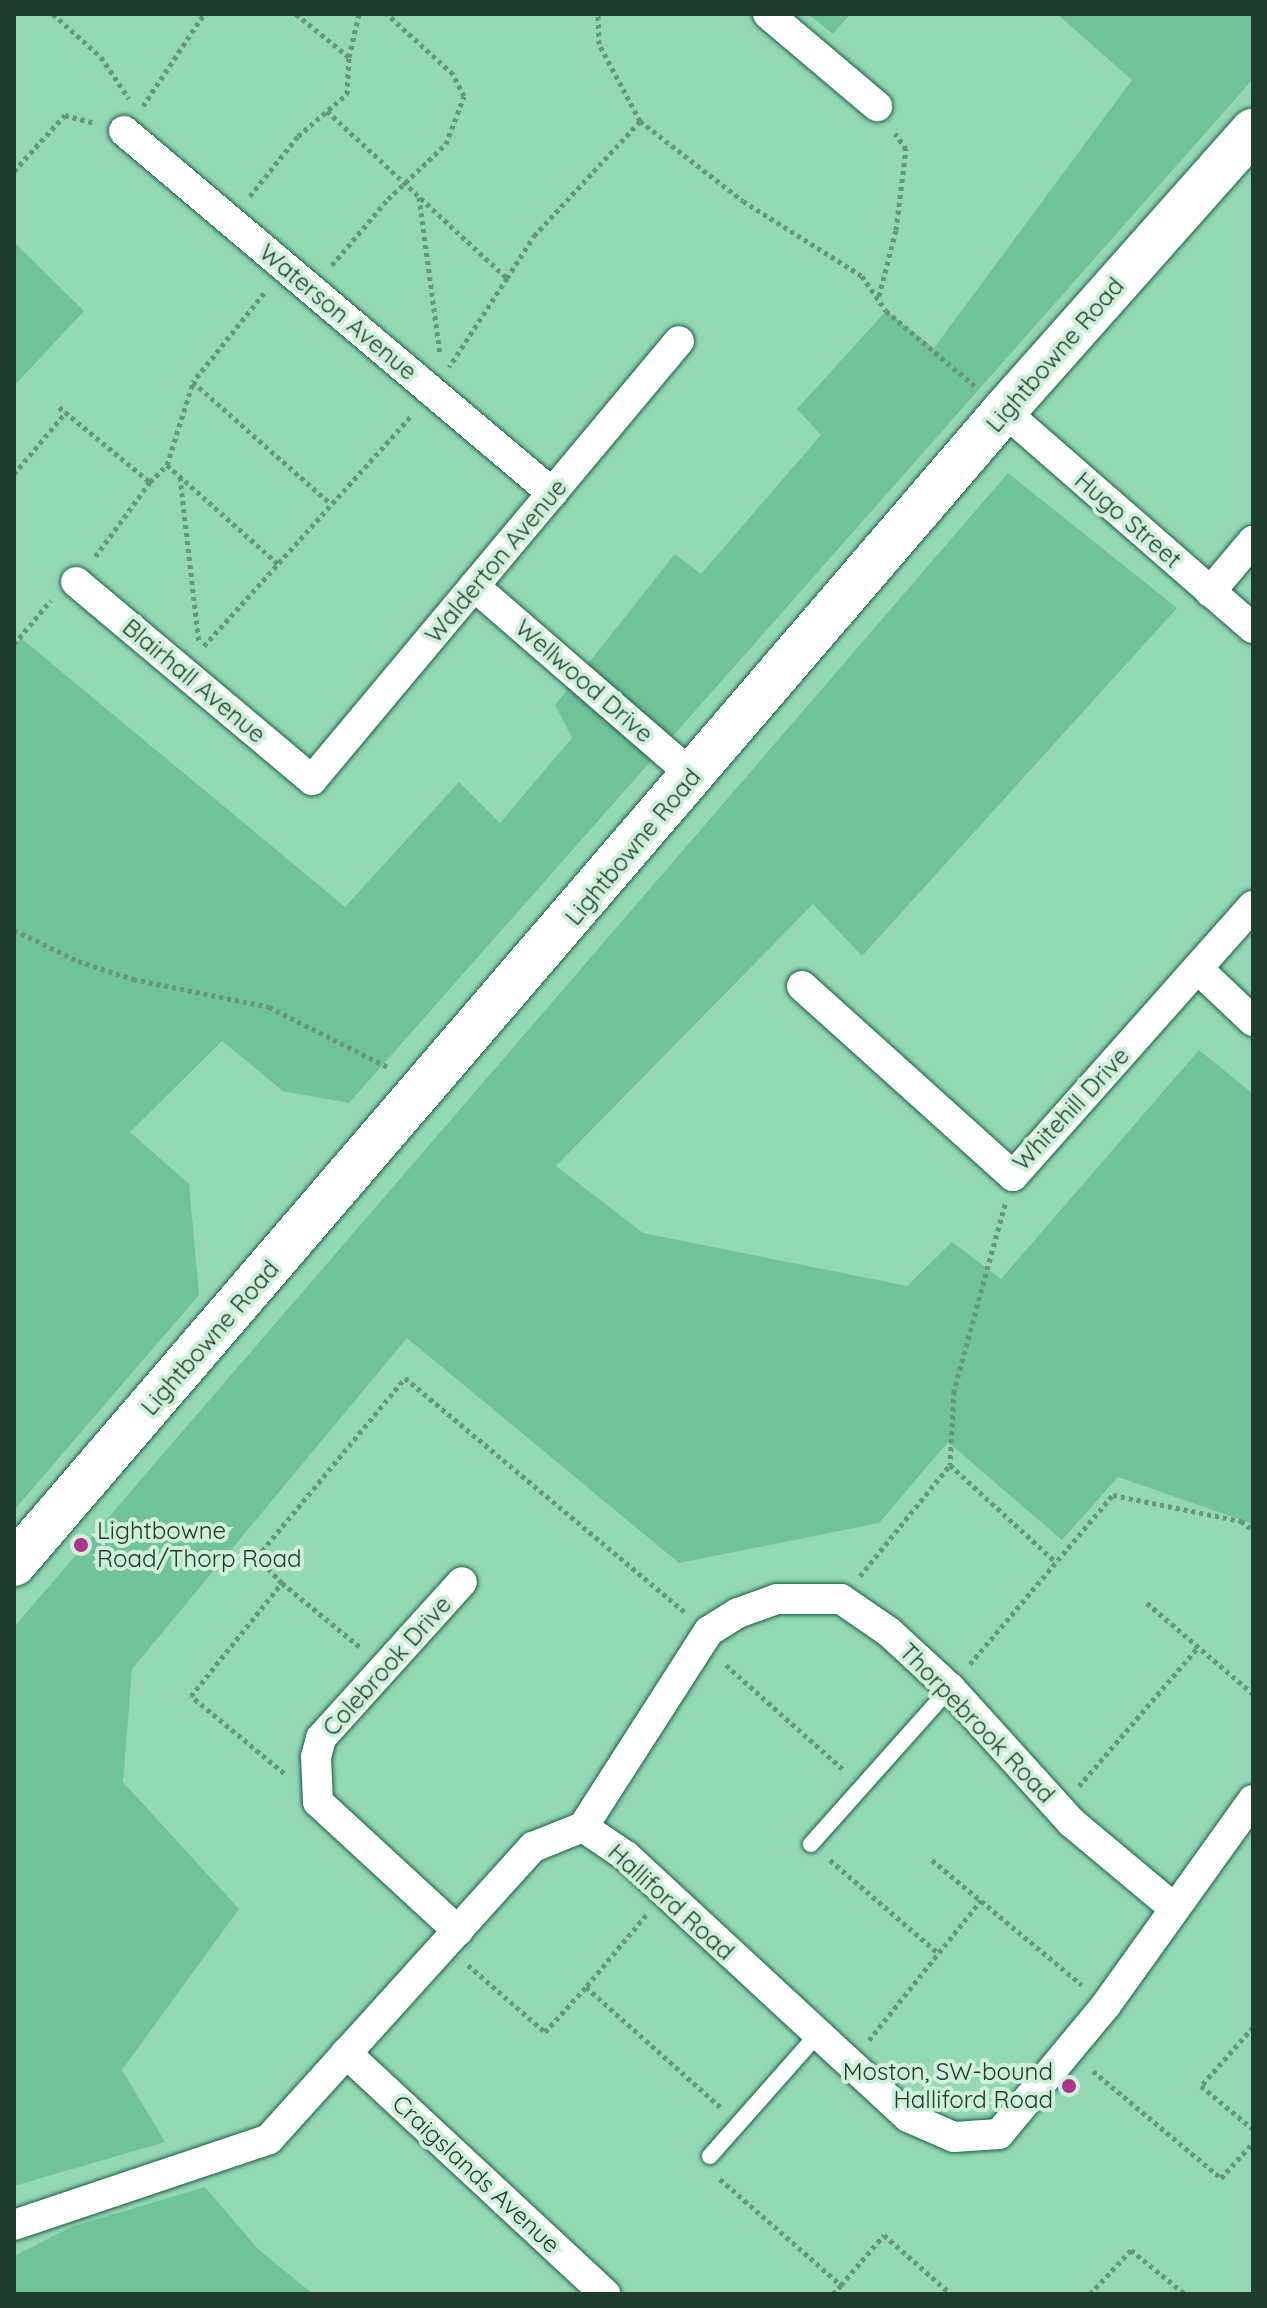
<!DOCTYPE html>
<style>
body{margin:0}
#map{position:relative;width:1267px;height:2308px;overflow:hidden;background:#94d7b5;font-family:Quicksand,sans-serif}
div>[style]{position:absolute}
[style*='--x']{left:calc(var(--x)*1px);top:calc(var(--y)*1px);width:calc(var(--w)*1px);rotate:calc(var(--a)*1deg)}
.green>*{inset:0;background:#70c29b}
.path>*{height:5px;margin-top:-2.5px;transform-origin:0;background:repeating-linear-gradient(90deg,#63967c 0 4px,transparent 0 8px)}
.roads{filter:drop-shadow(0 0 2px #195e42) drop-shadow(0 0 2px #195e42)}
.service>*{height:16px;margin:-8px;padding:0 8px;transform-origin:8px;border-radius:8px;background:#fff}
.minor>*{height:30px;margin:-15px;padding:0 15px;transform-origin:15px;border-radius:15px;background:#fff}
.secondary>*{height:44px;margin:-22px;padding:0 22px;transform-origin:22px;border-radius:22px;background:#fff}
.dots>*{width:22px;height:22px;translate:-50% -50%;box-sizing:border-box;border:4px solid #cfefdd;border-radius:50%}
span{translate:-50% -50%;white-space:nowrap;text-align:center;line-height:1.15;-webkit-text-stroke:8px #cfefdd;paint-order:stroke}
.street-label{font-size:24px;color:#203c2e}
.poi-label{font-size:24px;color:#203c2e}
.left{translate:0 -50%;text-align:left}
.right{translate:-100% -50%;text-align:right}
.frame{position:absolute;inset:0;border:16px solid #203c2e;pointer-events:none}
</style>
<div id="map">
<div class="green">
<i style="clip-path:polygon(808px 14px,850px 14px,833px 34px)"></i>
<i style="clip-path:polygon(1057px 14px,1253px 14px,1253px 79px,349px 1103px,283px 1091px,222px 1041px,130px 1132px,189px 1184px,199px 1295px,14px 1510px,14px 646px,21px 638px,345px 907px,459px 782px,500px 823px,572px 738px,555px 705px,675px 554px,701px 574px,821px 435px,797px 409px,886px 311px,934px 348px,1132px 80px)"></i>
<i style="clip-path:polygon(14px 242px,84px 311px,14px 386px)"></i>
<i style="clip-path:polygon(1008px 473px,1177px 608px,862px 956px,813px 904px,556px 1166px,643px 1233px,907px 1286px,952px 1242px,1001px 1279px,1199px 1050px,1253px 1094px,1253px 1524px,1118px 1477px,1062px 1540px,948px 1442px,879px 1523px,679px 1563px,407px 1338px,132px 1669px,123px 1782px,239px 1909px,122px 2070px,165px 2142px,14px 2186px,14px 1627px)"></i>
<i style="clip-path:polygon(205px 2187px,258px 2249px,313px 2294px,14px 2294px,14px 2256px,71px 2227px)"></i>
</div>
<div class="path">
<i style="--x:53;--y:14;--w:64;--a:41.9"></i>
<i style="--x:101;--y:57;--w:50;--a:56.3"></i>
<i style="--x:296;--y:14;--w:68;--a:39.1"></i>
<i style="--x:143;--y:106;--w:110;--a:-56.5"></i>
<i style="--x:327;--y:111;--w:246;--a:42.9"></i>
<i style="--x:507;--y:278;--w:106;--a:123.1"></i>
<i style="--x:640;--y:121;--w:130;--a:37.8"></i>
<i style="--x:743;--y:201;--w:141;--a:32.2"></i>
<i style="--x:862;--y:276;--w:42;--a:55.6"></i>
<i style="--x:886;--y:311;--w:118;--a:40.2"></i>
<i style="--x:14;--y:171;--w:76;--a:-47.7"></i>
<i style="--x:65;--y:115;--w:30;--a:15"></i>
<i style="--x:250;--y:196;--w:77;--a:-51.3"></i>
<i style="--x:298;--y:136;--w:65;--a:-40.6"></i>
<i style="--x:347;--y:94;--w:37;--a:-87"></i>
<i style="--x:349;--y:57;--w:44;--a:-76.9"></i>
<i style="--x:419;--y:197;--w:158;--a:82.4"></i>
<i style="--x:332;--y:265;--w:87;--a:-49.7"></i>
<i style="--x:388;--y:199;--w:80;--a:-43.5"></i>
<i style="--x:446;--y:144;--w:51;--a:-69.4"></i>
<i style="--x:464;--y:96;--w:25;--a:-117"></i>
<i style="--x:453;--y:74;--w:89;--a:-137.7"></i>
<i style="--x:507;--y:278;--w:50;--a:-57.3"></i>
<i style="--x:534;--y:236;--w:156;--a:-47.3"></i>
<i style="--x:640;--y:121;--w:87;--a:-118"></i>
<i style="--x:599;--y:44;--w:30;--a:-92"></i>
<i style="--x:264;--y:293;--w:114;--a:128.6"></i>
<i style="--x:193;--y:382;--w:184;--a:41.5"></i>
<i style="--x:879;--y:296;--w:68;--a:-75.6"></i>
<i style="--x:896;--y:230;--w:82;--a:-83"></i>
<i style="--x:906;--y:149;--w:19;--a:-125"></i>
<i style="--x:59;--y:407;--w:118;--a:39.5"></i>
<i style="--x:150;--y:482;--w:93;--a:126.3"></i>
<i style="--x:167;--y:465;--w:87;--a:-72.6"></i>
<i style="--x:14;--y:474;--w:81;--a:-50"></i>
<i style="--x:180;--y:477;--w:167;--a:83.5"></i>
<i style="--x:150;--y:482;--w:24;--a:-45"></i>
<i style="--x:167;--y:465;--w:149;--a:41.7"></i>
<i style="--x:14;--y:644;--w:57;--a:-49.9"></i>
<i style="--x:204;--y:646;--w:309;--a:-48"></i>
<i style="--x:14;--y:930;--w:71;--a:25.8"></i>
<i style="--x:78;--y:961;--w:58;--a:18.1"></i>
<i style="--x:133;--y:979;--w:139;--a:11.6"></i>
<i style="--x:269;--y:1007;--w:136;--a:26.8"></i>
<i style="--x:1005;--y:1204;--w:194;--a:105.3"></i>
<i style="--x:954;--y:1391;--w:74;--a:93.1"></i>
<i style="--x:950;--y:1465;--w:144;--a:42.5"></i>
<i style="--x:860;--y:1576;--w:143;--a:-51"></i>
<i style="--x:282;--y:1583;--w:102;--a:39.4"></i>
<i style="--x:1147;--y:1603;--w:140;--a:40.6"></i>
<i style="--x:970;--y:1664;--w:221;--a:-49.8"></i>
<i style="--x:1113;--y:1495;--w:131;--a:11.5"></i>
<i style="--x:1241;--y:1521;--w:15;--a:37"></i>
<i style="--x:726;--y:1665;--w:158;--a:41.7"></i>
<i style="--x:284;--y:1773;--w:121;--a:-140.4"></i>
<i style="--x:191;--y:1696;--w:145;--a:-51.2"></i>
<i style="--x:282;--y:1583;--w:36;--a:-134"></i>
<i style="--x:257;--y:1557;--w:232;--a:-50.4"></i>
<i style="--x:405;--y:1378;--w:365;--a:39.9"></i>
<i style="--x:1079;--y:1786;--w:183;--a:-49.4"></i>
<i style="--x:830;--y:1860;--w:143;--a:40.7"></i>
<i style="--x:932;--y:1860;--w:195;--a:39.8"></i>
<i style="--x:646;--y:1915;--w:94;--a:129.8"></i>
<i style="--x:586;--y:1987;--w:180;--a:41.8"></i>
<i style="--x:468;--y:1965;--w:102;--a:41"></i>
<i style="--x:545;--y:2032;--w:61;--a:-47.7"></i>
<i style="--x:1253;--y:2027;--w:79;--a:131.4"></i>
<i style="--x:1201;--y:2086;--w:67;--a:39.6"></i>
<i style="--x:869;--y:2040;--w:179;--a:-51.3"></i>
<i style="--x:1093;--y:2071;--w:167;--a:39.9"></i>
<i style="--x:1221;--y:2178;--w:47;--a:-47.6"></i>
<i style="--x:720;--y:2179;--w:161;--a:41.2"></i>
<i style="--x:841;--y:2285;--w:12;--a:132"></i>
<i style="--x:841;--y:2285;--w:66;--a:-49.3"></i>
<i style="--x:884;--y:2235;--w:89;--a:41.4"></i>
<i style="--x:1090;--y:2294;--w:60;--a:-47"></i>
<i style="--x:1131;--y:2250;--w:70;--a:39.2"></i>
</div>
<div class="roads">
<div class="service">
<i style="--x:811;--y:1844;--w:209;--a:-48.3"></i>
<i style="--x:710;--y:2156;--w:160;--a:-48.5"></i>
</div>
<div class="minor">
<i style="--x:768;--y:14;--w:143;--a:40.2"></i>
<i style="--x:124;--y:131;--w:561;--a:40.22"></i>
<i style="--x:1004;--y:411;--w:330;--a:41.1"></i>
<i style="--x:76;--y:582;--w:308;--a:40"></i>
<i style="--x:312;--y:780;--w:572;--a:-50.1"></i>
<i style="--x:474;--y:586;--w:290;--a:40.9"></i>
<i style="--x:1210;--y:592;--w:67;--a:-49.9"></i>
<i style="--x:1198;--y:969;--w:76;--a:43.4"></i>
<i style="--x:802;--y:986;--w:284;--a:42"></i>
<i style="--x:1013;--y:1176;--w:361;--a:-48.4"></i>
<i style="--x:583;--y:1827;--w:233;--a:-57.3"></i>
<i style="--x:709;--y:1631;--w:34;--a:-32"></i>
<i style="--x:738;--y:1613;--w:41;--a:-19.7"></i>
<i style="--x:777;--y:1599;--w:64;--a:0"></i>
<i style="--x:841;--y:1599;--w:58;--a:34.5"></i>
<i style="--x:889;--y:1632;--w:83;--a:42.6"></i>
<i style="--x:950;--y:1688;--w:181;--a:47.9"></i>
<i style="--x:1071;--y:1822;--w:134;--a:39.9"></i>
<i style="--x:458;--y:1931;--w:190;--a:-137.3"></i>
<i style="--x:318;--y:1802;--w:45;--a:-92.5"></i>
<i style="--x:316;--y:1757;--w:20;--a:-75"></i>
<i style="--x:321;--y:1738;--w:210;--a:-47.9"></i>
<i style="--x:346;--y:2053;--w:354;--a:42.9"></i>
<i style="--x:14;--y:2225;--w:269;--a:-18.6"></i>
<i style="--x:269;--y:2139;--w:394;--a:-47.9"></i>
<i style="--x:533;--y:1847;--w:54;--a:-21.8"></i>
<i style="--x:583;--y:1827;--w:52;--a:34"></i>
<i style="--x:626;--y:1856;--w:384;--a:42.8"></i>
<i style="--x:908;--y:2117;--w:50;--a:23.5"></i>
<i style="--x:954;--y:2137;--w:45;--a:-3.8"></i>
<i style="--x:999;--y:2134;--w:168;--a:-50.3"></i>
<i style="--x:1106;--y:2005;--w:252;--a:-54.4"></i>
</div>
<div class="secondary">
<i style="--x:14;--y:1564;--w:1520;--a:-49.35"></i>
<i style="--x:1004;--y:411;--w:375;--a:-48.4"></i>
</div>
</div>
<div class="dots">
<i style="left:81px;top:1545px;background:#ac3489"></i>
<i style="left:1069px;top:2086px;background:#ac3489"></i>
</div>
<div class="street-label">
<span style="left:338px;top:312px;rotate:40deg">Waterson Avenue</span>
<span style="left:1055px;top:355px;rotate:-49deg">Lightbowne Road</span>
<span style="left:1128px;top:520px;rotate:41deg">Hugo Street</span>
<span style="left:496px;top:561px;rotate:-50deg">Walderton Avenue</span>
<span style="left:194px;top:681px;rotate:40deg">Blairhall Avenue</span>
<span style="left:584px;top:681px;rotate:41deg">Wellwood Drive</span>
<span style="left:633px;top:847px;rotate:-50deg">Lightbowne Road</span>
<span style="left:1071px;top:1109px;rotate:-47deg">Whitehill Drive</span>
<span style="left:210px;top:1338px;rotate:-49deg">Lightbowne Road</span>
<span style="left:387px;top:1666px;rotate:-48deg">Colebrook Drive</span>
<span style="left:977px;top:1723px;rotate:46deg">Thorpebrook Road</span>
<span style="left:671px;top:1902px;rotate:42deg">Halliford Road</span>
<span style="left:476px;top:2174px;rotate:43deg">Craigslands Avenue</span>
</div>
<div class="poi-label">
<span class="left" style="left:97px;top:1545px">Lightbowne<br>Road/Thorp Road</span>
<span class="right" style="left:1053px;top:2086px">Moston, SW-bound<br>Halliford Road</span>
</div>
<div class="frame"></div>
</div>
